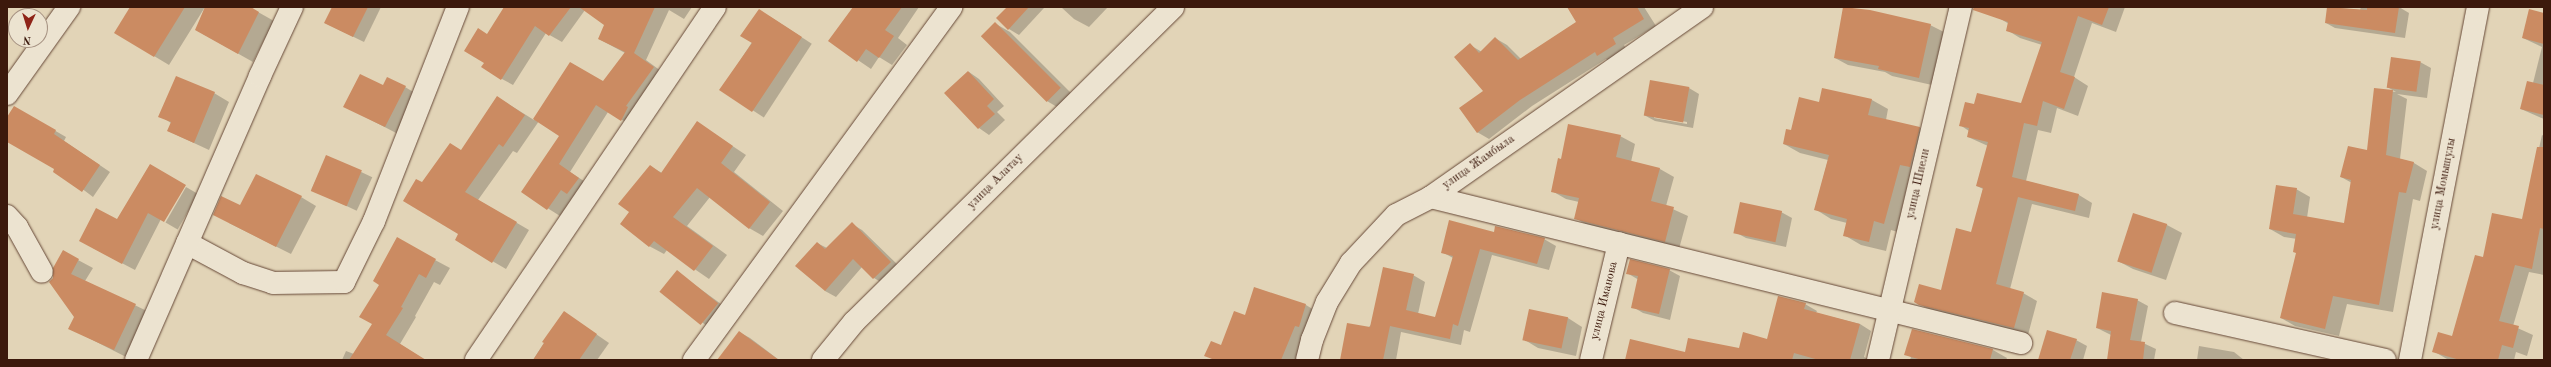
<!DOCTYPE html>
<meta charset="utf-8">
<style>
body{margin:0}
#map{position:relative;width:2551px;height:367px;overflow:hidden;background:#e2d4b7;font-family:"Old Standard TT",serif}
div>[style]{position:absolute}
[style*='--x']{left:calc(var(--x)*1px);top:calc(var(--y)*1px);width:calc(var(--w)*1px);rotate:calc(var(--a)*1deg)}
.shadow>*{inset:0;background:#0003;transform-origin:0 0}
.building>*{inset:0;background:#cb8b62;transform-origin:0 0}
.roads{filter:drop-shadow(0 0 1px #664837) drop-shadow(0 0 1px #664837)}
.minor>*{height:22px;margin:-11px;padding:0 11px;transform-origin:11px;border-radius:11px;background:#ece3d0}
span{translate:-50% -50%;white-space:nowrap;text-align:center;line-height:1.15;-webkit-text-stroke:3px #ece3d0;paint-order:stroke}
.street-label{font-size:12px;color:#3c190c}
.frame{position:absolute;inset:0;border:8px solid #3c190c;pointer-events:none}
.north{position:absolute;left:8px;top:8px;width:40px;height:40px;box-sizing:border-box;background:#ece3d0;border:1px solid #a69282;border-radius:50%;rotate:184deg;font-size:11px;font-weight:700;line-height:16px;text-align:center;color:#3c190c}
.north::after{content:'';display:block;margin:auto;width:14px;height:18px;background:#8f2418;clip-path:polygon(50% 0,100% 100%,50% 72%,0 100%)}
</style>
<div id="map">
<div class="shadow">
<i style="clip-path:polygon(132px 7px,249px 7px,274px 21px,253px 62px,196px 30px,205px 7px,169px 65px,154px 56px)"></i>
<i style="clip-path:polygon(333px 7px,381px 7px,364px 42px,325px 23px)"></i>
<i style="clip-path:polygon(507px 7px,692px 7px,684px 19px,669px 10px,646px 60px,665px 74px,633px 126px,608px 112px,570px 172px,590px 185px,580px 200px,573px 197px,560px 216px,522px 192px,561px 135px,539px 121px,517px 153px,513px 151px,478px 200px,529px 230px,506px 269px,456px 240px,460px 234px,422px 183px,462px 150px,497px 97px,534px 120px,571px 63px,604px 83px,625px 53px,599px 39px,606px 25px,585px 10px,562px 42px,546px 33px,513px 85px,502px 79px,485px 63px,488px 35px)"></i>
<i style="clip-path:polygon(854px 7px,919px 7px,898px 38px,907px 45px,892px 65px,879px 57px,871px 69px,830px 41px)"></i>
<i style="clip-path:polygon(1008px 7px,1043px 7px,1044px 8px,1019px 35px,1009px 29px)"></i>
<i style="clip-path:polygon(1061px 7px,1108px 7px,1089px 27px,1074px 19px)"></i>
<i style="clip-path:polygon(1572px 7px,1644px 7px,1656px 26px,1624px 45px,1627px 51px,1610px 62px,1606px 59px,1532px 106px,1489px 139px,1477px 132px,1485px 91px,1470px 45px,1482px 52px,1495px 38px,1507px 45px,1521px 59px,1577px 22px)"></i>
<i style="clip-path:polygon(1844px 7px,1930px 25px,1944px 32px,1932px 85px,1892px 76px,1885px 72px,1848px 65px,1835px 58px)"></i>
<i style="clip-path:polygon(2002px 7px,2125px 7px,2116px 32px,2092px 23px,2074px 77px,2088px 86px,2078px 116px,2057px 108px,2051px 133px,2038px 130px,2026px 181px,2079px 195px,2092px 203px,2089px 218px,2032px 204px,2010px 289px,2023px 293px,2037px 301px,2028px 335px,1934px 312px,1919px 304px,1942px 291px,1972px 233px,1983px 189px,1977px 186px,1988px 146px,1968px 137px,1969px 131px,1960px 125px,1975px 105px,2022px 104px,2042px 45px,2020px 38px,2007px 30px,2009px 24px,1999px 18px)"></i>
<i style="clip-path:polygon(2328px 7px,2360px 10px,2361px 7px,2399px 7px,2409px 13px,2405px 38px,2335px 28px,2326px 23px)"></i>
<i style="clip-path:polygon(2544px 14px,2544px 119px,2521px 109px,2533px 83px,2542px 47px,2523px 38px)"></i>
<i style="left:769px;top:16px;width:51px;height:88px;rotate:33deg"></i>
<i style="clip-path:polygon(996px 24px,1010px 32px,1075px 97px,1062px 110px,1047px 101px)"></i>
<i style="clip-path:polygon(2420px 62px,2431px 68px,2427px 98px,2397px 94px,2407px 99px,2400px 159px,2414px 163px,2427px 171px,2420px 201px,2413px 199px,2393px 312px,2347px 304px,2339px 336px,2295px 326px,2281px 318px,2297px 253px,2297px 239px,2284px 237px,2270px 229px,2296px 189px,2310px 197px,2307px 218px,2345px 224px,2352px 183px,2341px 177px,2368px 152px,2375px 89px,2396px 92px,2389px 88px)"></i>
<i style="clip-path:polygon(969px 72px,979px 79px,1004px 106px,997px 112px,1005px 120px,989px 135px,979px 128px,946px 93px)"></i>
<i style="clip-path:polygon(384px 87px,405px 87px,420px 96px,400px 135px,344px 106px)"></i>
<i style="clip-path:polygon(evenodd,1689px 88px,1699px 94px,1693px 128px,1655px 121px,1644px 115px,1689px 88px,1654px 116px,1687px 122px,1687px 124px,1654px 118px,1654px 116px)"></i>
<i style="clip-path:polygon(214px 93px,229px 102px,209px 150px,168px 131px,171px 123px,160px 116px)"></i>
<i style="clip-path:polygon(1872px 100px,1888px 109px,1886px 120px,1920px 128px,1936px 138px,1901px 233px,1891px 230px,1886px 251px,1861px 245px,1844px 235px,1847px 223px,1831px 219px,1815px 209px,1828px 160px,1800px 153px,1784px 144px,1792px 131px,1819px 103px)"></i>
<i style="clip-path:polygon(14px 107px,66px 137px,64px 141px,110px 172px,93px 197px,56px 169px,7px 141px,7px 119px)"></i>
<i style="clip-path:polygon(698px 123px,746px 155px,734px 172px,783px 211px,763px 236px,749px 228px,710px 197px,687px 226px,727px 255px,709px 279px,667px 250px,664px 254px,649px 246px,631px 212px,650px 166px,662px 173px)"></i>
<i style="clip-path:polygon(2542px 135px,2544px 136px,2544px 275px,2529px 272px,2513px 326px,2533px 335px,2527px 356px,2516px 352px,2514px 360px,2447px 359px,2433px 351px,2452px 338px,2484px 259px,2523px 220px)"></i>
<i style="clip-path:polygon(1620px 136px,1635px 144px,1631px 162px,1660px 169px,1674px 177px,1666px 206px,1688px 216px,1679px 249px,1589px 226px,1575px 218px,1579px 202px,1566px 199px,1552px 191px,1562px 160px)"></i>
<i style="left:327px;top:156px;width:50px;height:37px;rotate:25deg"></i>
<i style="clip-path:polygon(150px 165px,161px 219px,135px 270px,93px 248px,117px 221px)"></i>
<i style="left:186px;top:187px;width:14px;height:41px;rotate:30deg"></i>
<i style="clip-path:polygon(301px 197px,316px 206px,291px 254px,229px 223px,240px 207px)"></i>
<i style="clip-path:polygon(1781px 212px,1792px 218px,1786px 247px,1746px 238px,1735px 232px)"></i>
<i style="clip-path:polygon(2134px 214px,2167px 225px,2182px 233px,2166px 280px,2133px 269px,2118px 261px)"></i>
<i style="clip-path:polygon(852px 224px,862px 230px,901px 268px,884px 284px,874px 278px,862px 267px,836px 297px,825px 291px,817px 243px,827px 248px)"></i>
<i style="clip-path:polygon(1494px 233px,1544px 239px,1556px 246px,1549px 270px,1492px 255px,1470px 332px,1464px 330px,1461px 345px,1401px 332px,1396px 360px,1341px 360px,1413px 275px,1425px 282px,1418px 314px,1436px 318px,1453px 258px,1442px 252px)"></i>
<i style="clip-path:polygon(63px 252px,93px 268px,85px 281px,149px 312px,128px 358px,69px 328px,75px 317px,54px 278px)"></i>
<i style="clip-path:polygon(435px 260px,450px 268px,440px 285px,434px 282px,415px 316px,416px 317px,400px 344px,425px 360px,342px 360px,346px 351px,354px 354px,374px 324px,361px 316px)"></i>
<i style="clip-path:polygon(1669px 270px,1680px 276px,1670px 320px,1643px 313px,1633px 307px,1639px 280px,1627px 273px)"></i>
<i style="left:677px;top:272px;width:63px;height:26px;rotate:36deg"></i>
<i style="clip-path:polygon(2137px 300px,2148px 306px,2141px 342px,2156px 349px,2154px 360px,2108px 360px,2111px 335px,2097px 328px)"></i>
<i style="clip-path:polygon(1805px 304px,1817px 311px,1816px 313px,1860px 324px,1871px 331px,1864px 357px,1870px 360px,1626px 360px,1739px 349px,1768px 340px)"></i>
<i style="clip-path:polygon(1306px 305px,1319px 313px,1298px 360px,1214px 360px,1206px 355px,1222px 346px,1245px 317px)"></i>
<i style="clip-path:polygon(564px 312px,609px 343px,597px 360px,533px 360px)"></i>
<i style="clip-path:polygon(1568px 318px,1582px 327px,1576px 356px,1538px 348px,1523px 339px)"></i>
<i style="clip-path:polygon(1913px 330px,1993px 350px,2007px 358px,2006px 360px,1910px 360px,1911px 357px,1906px 354px)"></i>
<i style="clip-path:polygon(739px 332px,750px 338px,779px 360px,723px 360px)"></i>
<i style="clip-path:polygon(2076px 340px,2087px 346px,2083px 360px,2039px 360px)"></i>
<i style="clip-path:polygon(2199px 346px,2234px 352px,2244px 360px,2197px 360px)"></i>
</div>
<div class="building">
<i style="clip-path:polygon(130px 7px,185px 7px,154px 57px,114px 33px)"></i>
<i style="clip-path:polygon(205px 7px,251px 7px,259px 12px,238px 54px,195px 30px)"></i>
<i style="clip-path:polygon(332px 7px,368px 7px,353px 37px,324px 23px)"></i>
<i style="clip-path:polygon(504px 7px,571px 7px,549px 36px,535px 26px,501px 80px,481px 67px,484px 63px,464px 51px,478px 28px,487px 34px)"></i>
<i style="clip-path:polygon(579px 7px,655px 7px,634px 53px,654px 67px,626px 106px,628px 107px,621px 121px,596px 105px,559px 164px,579px 178px,567px 194px,561px 190px,547px 210px,521px 192px,559px 136px,533px 119px,570px 62px,603px 81px,625px 52px,598px 39px,604px 25px)"></i>
<i style="clip-path:polygon(853px 7px,902px 7px,885px 30px,894px 36px,879px 58px,866px 49px,857px 62px,828px 41px)"></i>
<i style="clip-path:polygon(1007px 7px,1029px 7px,1008px 30px,996px 18px)"></i>
<i style="clip-path:polygon(1567px 7px,1637px 7px,1644px 19px,1613px 38px,1616px 44px,1597px 56px,1595px 52px,1520px 100px,1477px 133px,1459px 108px,1483px 91px,1454px 57px,1470px 43px,1479px 53px,1495px 37px,1518px 60px,1576px 22px)"></i>
<i style="clip-path:polygon(1843px 7px,1870px 10px,1931px 24px,1919px 78px,1878px 69px,1879px 66px,1834px 58px)"></i>
<i style="clip-path:polygon(1974px 7px,2109px 7px,2102px 25px,2078px 16px,2060px 72px,2075px 77px,2064px 109px,2043px 101px,2037px 126px,2024px 123px,2012px 177px,2079px 194px,2075px 211px,2018px 197px,1996px 284px,2024px 292px,2014px 328px,1919px 305px,1914px 302px,1919px 284px,1941px 290px,1956px 228px,1971px 232px,1983px 188px,1976px 186px,1988px 142px,1967px 137px,1969px 128px,1959px 126px,1965px 102px,1974px 104px,1977px 93px,2021px 103px,2042px 42px,2006px 31px,2008px 22px,1973px 10px)"></i>
<i style="clip-path:polygon(2327px 7px,2367px 10px,2367px 7px,2399px 7px,2395px 33px,2325px 23px)"></i>
<i style="clip-path:polygon(759px 9px,802px 37px,752px 112px,719px 90px,752px 43px,740px 36px)"></i>
<i style="clip-path:polygon(2529px 9px,2544px 13px,2544px 44px,2522px 38px)"></i>
<i style="left:995px;top:22px;width:93px;height:20px;rotate:45deg"></i>
<i style="left:2391px;top:57px;width:30px;height:31px;rotate:8deg"></i>
<i style="clip-path:polygon(968px 71px,994px 99px,987px 106px,995px 114px,978px 129px,944px 93px)"></i>
<i style="clip-path:polygon(360px 74px,383px 85px,387px 77px,406px 86px,385px 127px,343px 107px)"></i>
<i style="clip-path:polygon(176px 76px,215px 92px,194px 143px,167px 131px,171px 122px,158px 117px)"></i>
<i style="left:1650px;top:80px;width:40px;height:36px;rotate:10deg"></i>
<i style="clip-path:polygon(2527px 81px,2544px 85px,2544px 115px,2520px 109px)"></i>
<i style="clip-path:polygon(1822px 88px,1872px 99px,1868px 115px,1920px 127px,1910px 167px,1900px 165px,1884px 224px,1874px 221px,1869px 242px,1843px 236px,1847px 219px,1814px 210px,1829px 155px,1783px 144px,1786px 129px,1791px 130px,1799px 97px,1819px 102px)"></i>
<i style="clip-path:polygon(2374px 88px,2393px 90px,2386px 155px,2414px 162px,2406px 193px,2399px 192px,2379px 305px,2333px 296px,2325px 329px,2280px 318px,2296px 253px,2293px 252px,2296px 234px,2269px 229px,2276px 185px,2297px 188px,2293px 214px,2344px 223px,2351px 180px,2340px 177px,2348px 146px,2367px 150px)"></i>
<i style="clip-path:polygon(497px 96px,525px 115px,503px 147px,499px 144px,465px 192px,517px 222px,492px 263px,455px 240px,458px 234px,403px 201px,416px 179px,422px 182px,450px 143px,461px 150px)"></i>
<i style="clip-path:polygon(14px 106px,56px 130px,54px 134px,100px 165px,82px 192px,53px 172px,54px 169px,7px 142px,7px 117px)"></i>
<i style="clip-path:polygon(697px 121px,733px 146px,721px 163px,770px 202px,749px 229px,697px 188px,673px 217px,713px 246px,694px 271px,654px 241px,649px 247px,620px 224px,629px 212px,618px 204px,650px 165px,661px 173px)"></i>
<i style="clip-path:polygon(1568px 124px,1621px 135px,1616px 157px,1660px 168px,1651px 201px,1674px 207px,1665px 242px,1574px 219px,1579px 198px,1551px 192px,1558px 158px,1561px 159px)"></i>
<i style="clip-path:polygon(2537px 147px,2544px 147px,2544px 229px,2540px 228px,2532px 269px,2515px 265px,2499px 321px,2519px 326px,2513px 348px,2502px 345px,2498px 360px,2460px 360px,2432px 352px,2438px 332px,2452px 336px,2475px 255px,2483px 257px,2492px 213px,2522px 219px)"></i>
<i style="left:326px;top:155px;width:39px;height:39px;rotate:23deg"></i>
<i style="clip-path:polygon(150px 164px,186px 185px,164px 222px,148px 213px,122px 264px,79px 241px,96px 208px,117px 219px)"></i>
<i style="clip-path:polygon(256px 174px,302px 196px,276px 247px,213px 215px,221px 196px,240px 205px)"></i>
<i style="left:1740px;top:202px;width:43px;height:32px;rotate:12deg"></i>
<i style="left:2133px;top:213px;width:36px;height:51px;rotate:18deg"></i>
<i style="clip-path:polygon(1449px 220px,1494px 232px,1495px 226px,1545px 238px,1537px 264px,1480px 249px,1458px 326px,1453px 324px,1450px 339px,1390px 326px,1383px 360px,1340px 360px,1347px 323px,1370px 327px,1383px 267px,1414px 274px,1406px 310px,1435px 317px,1453px 256px,1441px 253px)"></i>
<i style="clip-path:polygon(852px 222px,891px 262px,873px 279px,853px 259px,825px 291px,795px 266px,817px 242px,825px 249px)"></i>
<i style="clip-path:polygon(397px 237px,436px 259px,426px 278px,419px 274px,401px 307px,403px 308px,386px 335px,426px 360px,349px 360px,372px 324px,359px 317px,379px 285px,373px 281px)"></i>
<i style="clip-path:polygon(63px 250px,79px 259px,71px 274px,136px 304px,114px 350px,68px 329px,74px 317px,49px 282px,53px 278px,53px 268px)"></i>
<i style="clip-path:polygon(1630px 259px,1670px 269px,1659px 314px,1631px 308px,1638px 276px,1626px 274px)"></i>
<i style="left:677px;top:270px;width:53px;height:28px;rotate:39deg"></i>
<i style="clip-path:polygon(1254px 287px,1306px 304px,1299px 327px,1295px 326px,1281px 360px,1215px 360px,1204px 356px,1211px 341px,1221px 345px,1234px 311px,1245px 315px)"></i>
<i style="clip-path:polygon(2102px 292px,2138px 299px,2130px 340px,2145px 342px,2143px 360px,2107px 360px,2111px 331px,2096px 328px)"></i>
<i style="clip-path:polygon(1778px 296px,1806px 303px,1804px 309px,1860px 324px,1850px 360px,1819px 360px,1794px 353px,1792px 360px,1625px 360px,1630px 339px,1685px 352px,1688px 338px,1739px 348px,1743px 332px,1767px 339px)"></i>
<i style="left:1529px;top:309px;width:40px;height:32px;rotate:12deg"></i>
<i style="clip-path:polygon(564px 311px,597px 334px,579px 360px,533px 360px,544px 343px,542px 342px)"></i>
<i style="clip-path:polygon(1912px 329px,1993px 349px,1990px 360px,1922px 360px,1904px 355px)"></i>
<i style="clip-path:polygon(2047px 330px,2077px 339px,2070px 360px,2038px 360px)"></i>
<i style="clip-path:polygon(739px 331px,779px 360px,717px 360px)"></i>
</div>
<div class="roads">
<div class="minor">
<i style="--x:7;--y:94;--w:107;--a:-54.5"></i>
<i style="--x:1431;--y:197;--w:608;--a:13.9"></i>
<i style="--x:7;--y:216;--w:15;--a:48"></i>
<i style="--x:17;--y:227;--w:51;--a:60.9"></i>
<i style="--x:187;--y:243;--w:64;--a:28.2"></i>
<i style="--x:243;--y:273;--w:32;--a:18"></i>
<i style="--x:273;--y:283;--w:71;--a:-0.8"></i>
<i style="--x:344;--y:282;--w:68;--a:-63.8"></i>
<i style="--x:374;--y:221;--w:230;--a:-68.6"></i>
<i style="--x:2175;--y:313;--w:215;--a:12.6"></i>
<i style="--x:136;--y:360;--w:310;--a:-66.4"></i>
<i style="--x:260;--y:76;--w:76;--a:-65.1"></i>
<i style="--x:476;--y:360;--w:426;--a:-55.9"></i>
<i style="--x:694;--y:360;--w:437;--a:-53.9"></i>
<i style="--x:823;--y:360;--w:49;--a:-50.8"></i>
<i style="--x:854;--y:322;--w:448;--a:-44.6"></i>
<i style="--x:1307;--y:360;--w:21;--a:-76"></i>
<i style="--x:1312;--y:340;--w:41;--a:-68.5"></i>
<i style="--x:1327;--y:302;--w:46;--a:-58.4"></i>
<i style="--x:1351;--y:263;--w:66;--a:-46.8"></i>
<i style="--x:1396;--y:215;--w:39;--a:-27"></i>
<i style="--x:1431;--y:197;--w:331;--a:-35"></i>
<i style="--x:1591;--y:360;--w:120;--a:-76.5"></i>
<i style="--x:1878;--y:360;--w:363;--a:-76.8"></i>
<i style="--x:2410;--y:360;--w:359;--a:-79.1"></i>
</div>
</div>
<div class="street-label">
<span style="left:1479px;top:163px;rotate:-35deg">улица Жамбыла</span>
<span style="left:996px;top:182px;rotate:-45deg">улица Алатау</span>
<span style="left:1919px;top:184px;rotate:-77deg">улица Шиели</span>
<span style="left:2444px;top:184px;rotate:-79deg">улица Момышулы</span>
<span style="left:1605px;top:301px;rotate:-76deg">улица Иманова</span>
</div>
<div class="frame"></div>
<div class="north">N</div>
</div>
